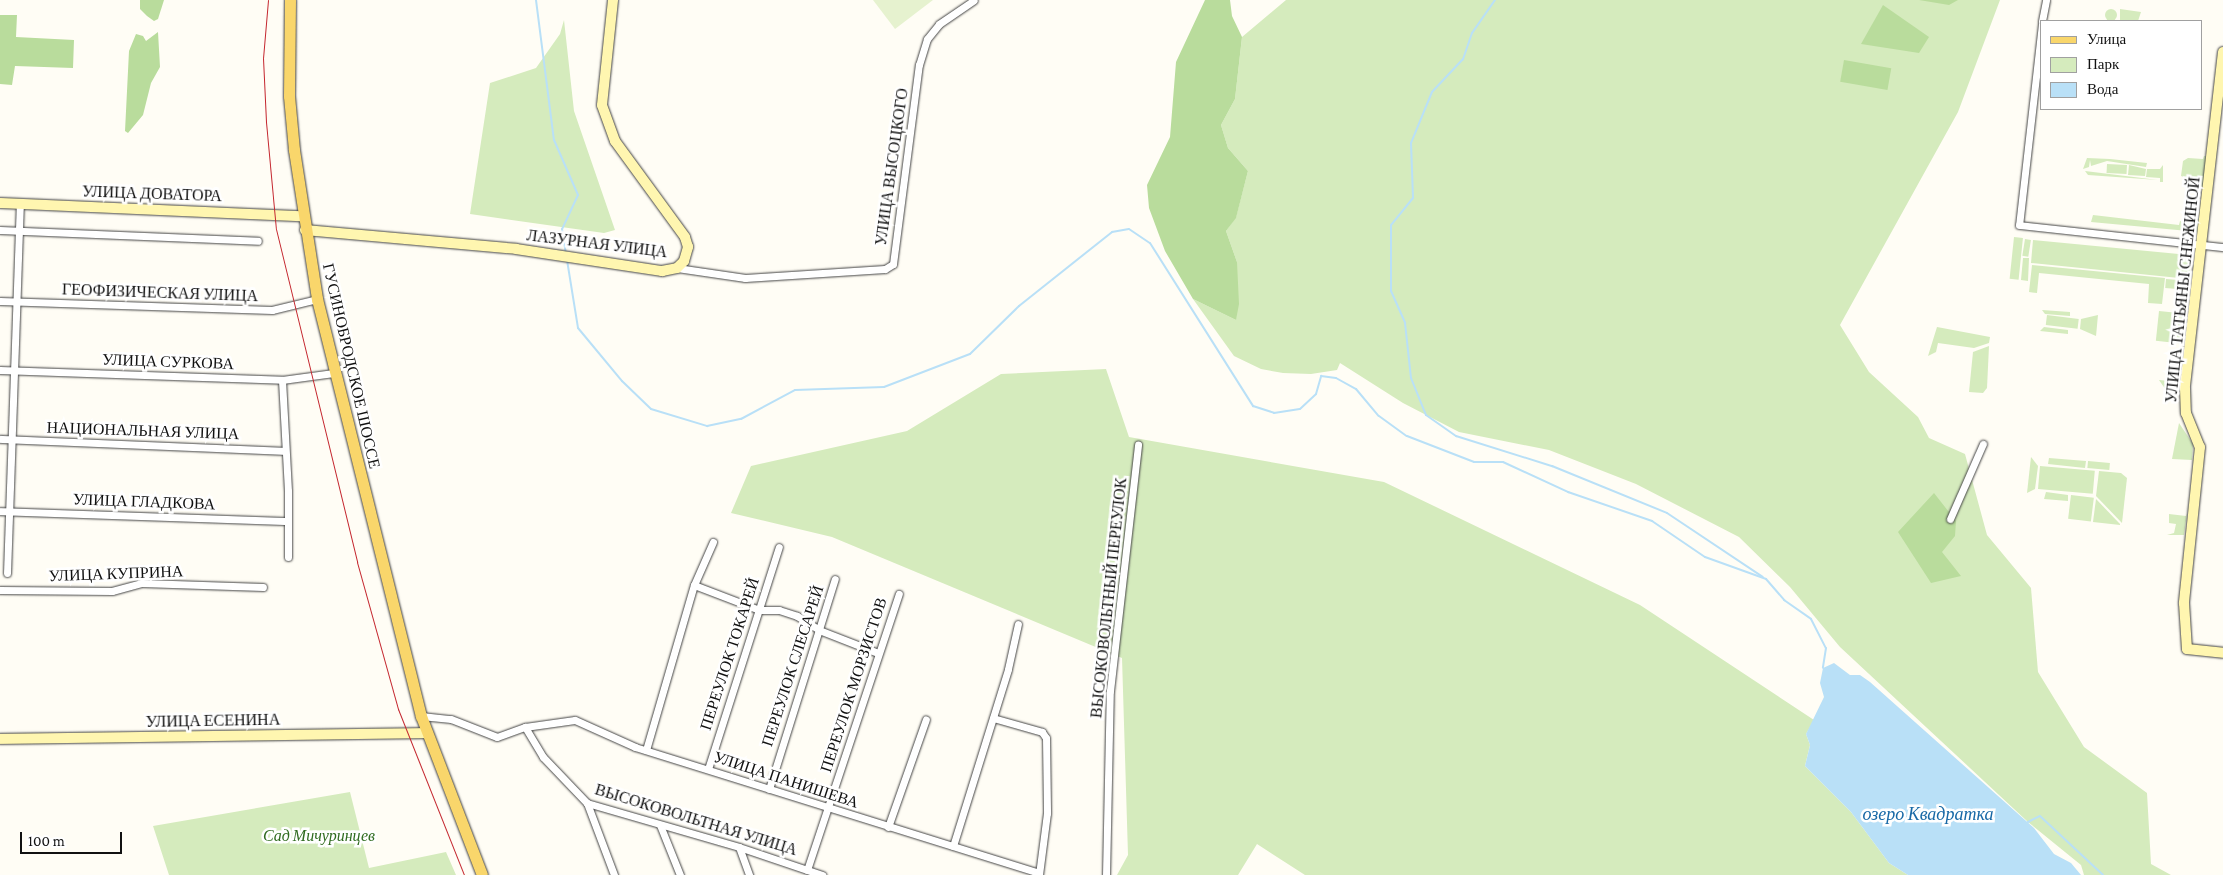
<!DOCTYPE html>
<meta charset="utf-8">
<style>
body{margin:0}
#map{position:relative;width:2223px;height:875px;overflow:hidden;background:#fffdf5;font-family:"Crimson Pro",serif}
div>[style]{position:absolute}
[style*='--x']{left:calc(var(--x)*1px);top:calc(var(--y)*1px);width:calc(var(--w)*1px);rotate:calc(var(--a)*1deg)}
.green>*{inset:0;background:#d5ebbd;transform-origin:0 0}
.round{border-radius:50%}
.forest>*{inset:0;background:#b9dc9c;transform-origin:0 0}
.pitch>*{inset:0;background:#e6f2cf}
.water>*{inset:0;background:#b9e0f7}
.stream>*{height:2px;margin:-1px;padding:0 1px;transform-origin:1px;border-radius:1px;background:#b9e0f7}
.roads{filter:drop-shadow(0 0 1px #444) drop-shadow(0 0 1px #444)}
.street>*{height:7px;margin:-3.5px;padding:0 3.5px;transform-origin:3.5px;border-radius:3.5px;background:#fff}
.secondary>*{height:10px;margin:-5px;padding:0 5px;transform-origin:5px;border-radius:5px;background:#fff6b0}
.primary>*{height:11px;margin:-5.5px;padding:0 5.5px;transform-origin:5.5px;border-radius:5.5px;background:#f9d66b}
.tram>*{height:1px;margin:-0.5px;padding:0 0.5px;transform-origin:0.5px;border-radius:0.5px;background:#c4262e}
span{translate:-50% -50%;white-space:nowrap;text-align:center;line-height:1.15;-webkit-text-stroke:5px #fff;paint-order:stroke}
.street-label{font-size:16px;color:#111}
.park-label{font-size:16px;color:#2f6b1f;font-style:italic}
.water-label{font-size:18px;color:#1768a6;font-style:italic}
.legend{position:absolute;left:2040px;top:20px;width:162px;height:90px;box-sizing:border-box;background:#fff;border:1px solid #a0a0a0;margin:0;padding:6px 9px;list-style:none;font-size:15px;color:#111}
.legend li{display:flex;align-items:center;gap:10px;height:25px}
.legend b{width:25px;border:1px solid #a0a0a0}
.scale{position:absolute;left:20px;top:832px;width:102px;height:22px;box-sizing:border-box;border:2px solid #111;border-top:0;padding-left:6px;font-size:15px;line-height:18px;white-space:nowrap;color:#111;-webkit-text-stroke:4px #fff;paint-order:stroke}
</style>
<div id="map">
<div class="green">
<i style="clip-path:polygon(1286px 0,2000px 0,1958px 112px,1840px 325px,1869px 372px,1918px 417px,1929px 438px,1965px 454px,1987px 535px,2031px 588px,2038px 672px,2084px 747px,2147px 793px,2151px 864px,2171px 875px,2084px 875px,2081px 865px,2028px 822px,1840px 647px,1790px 587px,1739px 537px,1636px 484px,1549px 450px,1459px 432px,1403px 403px,1340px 363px,1337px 370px,1311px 374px,1283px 373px,1261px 369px,1234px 356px,1193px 299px,1236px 320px,1237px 262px,1226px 231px,1236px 217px,1248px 171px,1228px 148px,1221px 125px,1235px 99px,1242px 37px)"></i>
<i class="round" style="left:2105px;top:9px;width:12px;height:12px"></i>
<i style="clip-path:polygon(2120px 9px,2141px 12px,2138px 21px,2120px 21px)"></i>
<i style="clip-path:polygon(564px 20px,574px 111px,615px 230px,604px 233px,470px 214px,490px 83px,536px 68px,560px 34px)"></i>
<i style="clip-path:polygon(2204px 156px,2207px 156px,2203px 187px,2186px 186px,2188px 179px,2181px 176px,2183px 161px,2188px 158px,2203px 159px)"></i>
<i style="clip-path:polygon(2087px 158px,2110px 159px,2147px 163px,2146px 167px,2107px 161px,2091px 166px,2090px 160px,2089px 167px,2083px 169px)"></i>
<i style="left:2107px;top:164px;width:20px;height:9px;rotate:3deg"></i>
<i style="clip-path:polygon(2129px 165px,2146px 169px,2145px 176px,2128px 175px)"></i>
<i style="clip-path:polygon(2163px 165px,2163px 182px,2160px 182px,2160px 178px,2146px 177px,2147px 169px,2160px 169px)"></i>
<i style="clip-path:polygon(2085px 171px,2158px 180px,2088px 175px)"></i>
<i style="clip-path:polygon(2093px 215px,2179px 225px,2180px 221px,2185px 223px,2201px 218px,2199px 232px,2091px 222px)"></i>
<i style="left:2014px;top:237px;width:9px;height:42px;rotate:6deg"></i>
<i style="left:2025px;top:239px;width:6px;height:17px;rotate:9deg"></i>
<i style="clip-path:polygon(2033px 240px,2189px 255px,2191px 259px,2189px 279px,2031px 263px)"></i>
<i style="clip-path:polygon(2023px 258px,2029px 258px,2028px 281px,2021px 280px)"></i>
<i style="clip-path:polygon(2032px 265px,2165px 278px,2162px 304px,2148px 303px,2149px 284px,2039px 273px,2037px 293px,2029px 292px)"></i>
<i style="left:2166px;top:279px;width:23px;height:9px;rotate:5deg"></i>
<i style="clip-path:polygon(2042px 310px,2070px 312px,2070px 316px,2045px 314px)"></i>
<i style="left:2159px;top:311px;width:27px;height:30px;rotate:6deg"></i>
<i style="left:2047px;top:315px;width:32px;height:10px;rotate:7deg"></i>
<i style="clip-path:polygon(2098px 315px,2096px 336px,2080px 329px,2081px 319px)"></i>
<i style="clip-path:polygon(1937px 327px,1990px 337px,1989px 343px,1974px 348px,1938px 343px,1936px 352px,1928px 356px)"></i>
<i style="clip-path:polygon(2044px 327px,2068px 330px,2068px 334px,2040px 331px)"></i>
<i style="clip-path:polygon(1989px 346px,1987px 388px,1983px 393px,1969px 392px,1973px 352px)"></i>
<i style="clip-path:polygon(1106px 369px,1129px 437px,1384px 482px,1640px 605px,1814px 720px,1806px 734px,1810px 745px,1805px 766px,1851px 812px,1889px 863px,1908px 875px,1305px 875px,1257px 844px,1238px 875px,1117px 875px,1128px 855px,1122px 658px,832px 537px,731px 513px,751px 466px,907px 431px,1001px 374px)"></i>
<i style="clip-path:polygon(2159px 380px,2179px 382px,2177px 400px,2172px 399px)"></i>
<i style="clip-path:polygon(2179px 423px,2193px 444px,2192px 460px,2172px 459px)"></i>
<i style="clip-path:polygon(2031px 457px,2038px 466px,2035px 489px,2027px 493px)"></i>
<i style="clip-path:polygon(2049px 458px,2086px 461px,2085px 468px,2048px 464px)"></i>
<i style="left:2088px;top:461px;width:22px;height:7px;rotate:5deg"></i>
<i style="left:2040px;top:466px;width:55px;height:23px;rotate:5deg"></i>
<i style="clip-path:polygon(2099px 471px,2121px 473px,2127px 478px,2122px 523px,2096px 496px)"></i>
<i style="clip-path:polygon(2046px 492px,2068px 495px,2068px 501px,2044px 499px)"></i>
<i style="left:2071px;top:495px;width:23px;height:24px;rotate:7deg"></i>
<i style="clip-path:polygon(2096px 499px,2120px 524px,2120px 525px,2093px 522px)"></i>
<i style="clip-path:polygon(2187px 513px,2184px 535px,2167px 535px,2174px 533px,2176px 524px,2169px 523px,2169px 514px,2186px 516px)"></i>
<i style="clip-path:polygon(350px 792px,369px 868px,446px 852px,456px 875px,169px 875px,153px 826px)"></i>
</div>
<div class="forest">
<i style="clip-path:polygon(140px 0,164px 0,158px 19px,154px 21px,147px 16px,140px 9px)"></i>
<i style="clip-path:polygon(1205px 0,1230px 0,1232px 16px,1242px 37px,1235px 99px,1221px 125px,1228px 148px,1248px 171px,1236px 218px,1226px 231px,1237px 262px,1239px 304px,1236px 320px,1193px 299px,1165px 251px,1149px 208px,1147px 185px,1170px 137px,1176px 62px)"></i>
<i style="clip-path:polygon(1919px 0,1958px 0,1949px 5px)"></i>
<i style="clip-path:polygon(1883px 5px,1929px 37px,1919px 53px,1861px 44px)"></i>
<i style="clip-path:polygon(0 15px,17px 15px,16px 37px,74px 40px,73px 68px,15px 66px,12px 85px,0 84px)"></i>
<i style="clip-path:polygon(158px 32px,160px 67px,151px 83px,143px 115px,128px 133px,125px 131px,129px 51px,136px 34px,143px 36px,146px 41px)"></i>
<i style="left:1844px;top:60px;width:48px;height:22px;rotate:10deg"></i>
<i style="clip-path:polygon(1934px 493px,1956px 521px,1955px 536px,1942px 552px,1961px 576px,1931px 583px,1898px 532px)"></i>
</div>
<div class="pitch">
<i style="clip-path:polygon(873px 0,933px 0,895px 29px)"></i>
</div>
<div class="water">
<i style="clip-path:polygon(1834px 663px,1850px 675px,1860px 675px,1870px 682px,2034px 828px,2054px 854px,2071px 863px,2081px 875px,1908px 875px,1889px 863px,1851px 812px,1805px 766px,1810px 745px,1806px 734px,1824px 697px,1820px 683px,1823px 668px)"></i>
</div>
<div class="stream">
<i style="--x:536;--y:0;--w:141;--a:82.7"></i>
<i style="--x:554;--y:140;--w:60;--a:66.4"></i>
<i style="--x:578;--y:195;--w:38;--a:115"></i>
<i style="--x:562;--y:229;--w:24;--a:81"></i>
<i style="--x:1495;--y:0;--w:40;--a:124.9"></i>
<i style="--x:1472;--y:33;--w:28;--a:109"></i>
<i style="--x:1463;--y:59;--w:45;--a:133.2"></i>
<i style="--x:1432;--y:92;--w:55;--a:112.4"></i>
<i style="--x:1411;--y:143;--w:55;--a:87.9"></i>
<i style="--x:1413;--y:198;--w:35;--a:129"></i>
<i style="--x:1391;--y:225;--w:66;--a:90"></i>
<i style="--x:1391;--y:291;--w:35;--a:66"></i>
<i style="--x:1405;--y:323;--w:55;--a:83.8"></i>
<i style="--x:1411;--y:378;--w:40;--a:68"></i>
<i style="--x:1426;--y:415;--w:37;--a:35"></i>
<i style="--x:1456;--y:436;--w:101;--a:17.4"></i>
<i style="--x:1552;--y:466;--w:124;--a:22.2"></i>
<i style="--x:1667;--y:513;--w:115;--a:33.7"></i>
<i style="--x:567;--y:260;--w:69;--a:80.8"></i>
<i style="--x:578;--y:328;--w:69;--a:50.3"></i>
<i style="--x:622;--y:381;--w:40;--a:44"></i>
<i style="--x:651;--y:409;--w:59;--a:16.9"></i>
<i style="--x:707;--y:426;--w:35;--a:-12"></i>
<i style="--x:741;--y:419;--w:61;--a:-28.2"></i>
<i style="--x:795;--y:390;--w:89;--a:-1.9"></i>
<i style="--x:884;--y:387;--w:92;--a:-21"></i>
<i style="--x:970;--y:354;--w:69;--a:-44.4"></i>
<i style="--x:1019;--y:306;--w:119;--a:-38.5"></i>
<i style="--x:1112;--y:232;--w:17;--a:-10"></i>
<i style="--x:1129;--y:229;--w:25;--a:34"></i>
<i style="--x:1150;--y:243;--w:193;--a:57.7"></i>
<i style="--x:1253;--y:406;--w:22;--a:18"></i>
<i style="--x:1274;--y:413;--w:26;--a:-9"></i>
<i style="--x:1300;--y:409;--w:22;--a:-43"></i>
<i style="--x:1316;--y:394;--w:19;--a:-74"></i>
<i style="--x:1321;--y:376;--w:15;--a:8"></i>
<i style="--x:1336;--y:378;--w:23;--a:29"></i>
<i style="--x:1356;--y:389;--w:35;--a:50"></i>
<i style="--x:1379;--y:416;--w:34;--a:36"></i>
<i style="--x:1407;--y:436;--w:72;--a:21.2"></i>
<i style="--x:1474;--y:462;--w:29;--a:0"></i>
<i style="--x:1503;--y:462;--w:72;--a:24.8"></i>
<i style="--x:1568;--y:492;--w:89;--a:19"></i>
<i style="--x:1652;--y:521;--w:64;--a:34.2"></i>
<i style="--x:1705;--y:557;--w:65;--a:19.8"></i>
<i style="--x:1766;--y:579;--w:28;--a:49"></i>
<i style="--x:1784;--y:600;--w:33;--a:35"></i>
<i style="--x:1811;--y:619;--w:33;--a:63"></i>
<i style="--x:1826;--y:648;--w:20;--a:99"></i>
<i style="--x:2028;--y:822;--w:13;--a:-27"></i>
<i style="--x:2040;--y:816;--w:86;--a:43.1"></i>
</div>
<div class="roads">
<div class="street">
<i style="--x:2042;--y:21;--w:21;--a:-79"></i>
<i style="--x:2042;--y:24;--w:202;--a:96.5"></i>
<i style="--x:2019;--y:225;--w:205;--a:6.2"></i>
<i style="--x:0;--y:230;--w:258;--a:2.4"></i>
<i style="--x:677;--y:268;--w:69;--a:8.4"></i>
<i style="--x:745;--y:278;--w:140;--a:-3.7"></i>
<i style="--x:885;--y:269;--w:9;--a:-32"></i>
<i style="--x:893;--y:264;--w:201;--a:-82.6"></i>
<i style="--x:919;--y:65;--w:27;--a:-73"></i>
<i style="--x:927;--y:39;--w:19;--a:-51"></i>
<i style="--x:939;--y:24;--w:42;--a:-34.4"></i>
<i style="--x:0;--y:301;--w:272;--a:1.9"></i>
<i style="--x:272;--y:310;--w:46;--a:-13.7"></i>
<i style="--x:0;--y:370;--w:282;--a:2"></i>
<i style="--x:282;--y:380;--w:52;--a:-7.7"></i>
<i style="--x:282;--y:380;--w:111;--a:86.9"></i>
<i style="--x:288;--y:491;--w:66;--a:90"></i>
<i style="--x:0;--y:439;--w:284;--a:2.4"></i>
<i style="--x:0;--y:511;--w:288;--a:2"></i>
<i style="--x:1950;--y:519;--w:82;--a:-66.3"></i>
<i style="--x:7;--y:573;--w:369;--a:-88"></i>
<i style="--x:694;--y:585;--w:70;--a:21"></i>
<i style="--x:759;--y:610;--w:20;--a:0"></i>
<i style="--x:779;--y:610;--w:19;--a:18"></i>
<i style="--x:797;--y:616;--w:26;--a:32"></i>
<i style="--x:819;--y:630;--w:63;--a:21.3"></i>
<i style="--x:0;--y:590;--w:112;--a:0.5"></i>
<i style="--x:112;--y:591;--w:31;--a:-15"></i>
<i style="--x:142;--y:583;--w:121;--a:1.9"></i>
<i style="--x:421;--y:716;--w:30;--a:6"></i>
<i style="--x:451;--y:719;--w:49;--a:21.4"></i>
<i style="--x:497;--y:737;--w:30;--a:-20"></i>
<i style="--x:525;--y:727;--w:35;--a:59"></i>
<i style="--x:543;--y:757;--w:64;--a:46.3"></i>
<i style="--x:587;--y:803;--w:158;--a:16.1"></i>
<i style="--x:739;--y:847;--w:88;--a:18.6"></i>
<i style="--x:993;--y:718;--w:51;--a:15.9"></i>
<i style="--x:1042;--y:732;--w:7;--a:56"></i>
<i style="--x:1046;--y:738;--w:75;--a:89.2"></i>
<i style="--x:1047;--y:813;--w:63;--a:97.4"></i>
<i style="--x:525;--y:727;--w:50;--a:-8"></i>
<i style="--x:575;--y:720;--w:66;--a:24.2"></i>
<i style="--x:635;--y:747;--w:423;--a:17.3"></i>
<i style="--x:646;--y:750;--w:172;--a:-73.8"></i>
<i style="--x:694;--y:585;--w:47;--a:-66.2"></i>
<i style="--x:708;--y:769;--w:233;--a:-72.3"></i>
<i style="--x:769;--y:789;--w:220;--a:-72.6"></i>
<i style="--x:587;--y:803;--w:77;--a:69.4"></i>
<i style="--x:660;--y:825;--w:54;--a:68.2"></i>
<i style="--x:888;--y:827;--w:114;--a:-70.6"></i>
<i style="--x:953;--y:846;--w:185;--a:-72.7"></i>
<i style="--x:1008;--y:669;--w:46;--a:-77.5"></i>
<i style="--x:739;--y:847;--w:30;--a:70"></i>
<i style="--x:807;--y:870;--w:291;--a:-71.6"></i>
<i style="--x:1106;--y:875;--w:184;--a:-88.8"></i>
<i style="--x:1110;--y:691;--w:248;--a:-83.5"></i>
</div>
<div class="secondary">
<i style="--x:2223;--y:52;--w:338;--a:96.5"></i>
<i style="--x:2185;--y:388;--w:25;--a:88"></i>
<i style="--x:2186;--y:413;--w:37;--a:68"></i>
<i style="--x:2200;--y:447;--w:157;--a:95.9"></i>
<i style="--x:2184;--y:603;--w:46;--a:86.3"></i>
<i style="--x:2187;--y:649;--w:36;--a:6"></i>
<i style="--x:0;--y:203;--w:302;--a:2.5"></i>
<i style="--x:305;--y:230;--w:212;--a:5.1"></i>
<i style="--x:516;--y:249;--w:148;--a:8.6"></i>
<i style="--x:662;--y:271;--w:15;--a:-11"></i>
<i style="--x:677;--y:268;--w:10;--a:-45"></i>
<i style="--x:684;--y:261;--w:15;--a:-74"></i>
<i style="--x:688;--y:247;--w:10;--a:-107"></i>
<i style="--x:685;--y:237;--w:119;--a:-126.1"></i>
<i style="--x:615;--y:141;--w:38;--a:-110"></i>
<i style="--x:602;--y:105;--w:106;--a:-84"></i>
<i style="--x:0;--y:739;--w:426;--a:-0.8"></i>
</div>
<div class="primary">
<i style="--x:290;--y:0;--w:96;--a:90.6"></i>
<i style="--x:289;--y:96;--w:54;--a:84.7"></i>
<i style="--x:294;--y:150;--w:151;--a:81.2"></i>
<i style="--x:317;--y:299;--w:430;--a:76"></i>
<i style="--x:421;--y:716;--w:170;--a:69"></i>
</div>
</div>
<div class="tram">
<i style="--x:268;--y:0;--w:58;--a:94.9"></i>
<i style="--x:263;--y:58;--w:64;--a:87.3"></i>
<i style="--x:266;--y:122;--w:107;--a:84.7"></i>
<i style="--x:276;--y:229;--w:343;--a:76.3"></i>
<i style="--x:357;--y:562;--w:153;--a:74.4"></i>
<i style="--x:398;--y:709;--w:179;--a:68.3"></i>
</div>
<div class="street-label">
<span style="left:892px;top:167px;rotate:-82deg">УЛИЦА ВЫСОЦКОГО</span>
<span style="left:152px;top:194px;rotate:2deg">УЛИЦА ДОВАТОРА</span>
<span style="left:597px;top:244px;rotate:7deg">ЛАЗУРНАЯ УЛИЦА</span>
<span style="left:2183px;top:290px;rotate:-84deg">УЛИЦА ТАТЬЯНЫ СНЕЖИНОЙ</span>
<span style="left:160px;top:293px;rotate:2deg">ГЕОФИЗИЧЕСКАЯ УЛИЦА</span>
<span style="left:168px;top:362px;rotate:2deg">УЛИЦА СУРКОВА</span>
<span style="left:351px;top:366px;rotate:77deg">ГУСИНОБРОДСКОЕ ШОССЕ</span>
<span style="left:143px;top:431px;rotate:2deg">НАЦИОНАЛЬНАЯ УЛИЦА</span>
<span style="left:144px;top:502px;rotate:2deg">УЛИЦА ГЛАДКОВА</span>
<span style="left:116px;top:574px;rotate:-2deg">УЛИЦА КУПРИНА</span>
<span style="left:1109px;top:598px;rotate:-84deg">ВЫСОКОВОЛЬТНЫЙ ПЕРЕУЛОК</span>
<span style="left:730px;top:654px;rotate:-72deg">ПЕРЕУЛОК ТОКАРЕЙ</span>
<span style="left:793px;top:666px;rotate:-72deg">ПЕРЕУЛОК СЛЕСАРЕЙ</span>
<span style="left:854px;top:685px;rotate:-72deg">ПЕРЕУЛОК МОРЗИСТОВ</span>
<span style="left:213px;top:721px;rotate:-1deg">УЛИЦА ЕСЕНИНА</span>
<span style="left:786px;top:780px;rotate:18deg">УЛИЦА ПАНИШЕВА</span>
<span style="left:696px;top:820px;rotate:17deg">ВЫСОКОВОЛЬТНАЯ УЛИЦА</span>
</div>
<div class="park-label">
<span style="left:319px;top:836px">Сад Мичуринцев</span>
</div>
<div class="water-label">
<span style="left:1928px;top:814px">озеро Квадратка</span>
</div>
<ul class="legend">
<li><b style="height:6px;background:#f9d66b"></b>Улица</li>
<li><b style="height:14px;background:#d5ebbd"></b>Парк</li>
<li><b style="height:14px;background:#b9e0f7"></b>Вода</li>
</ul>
<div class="scale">100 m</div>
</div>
